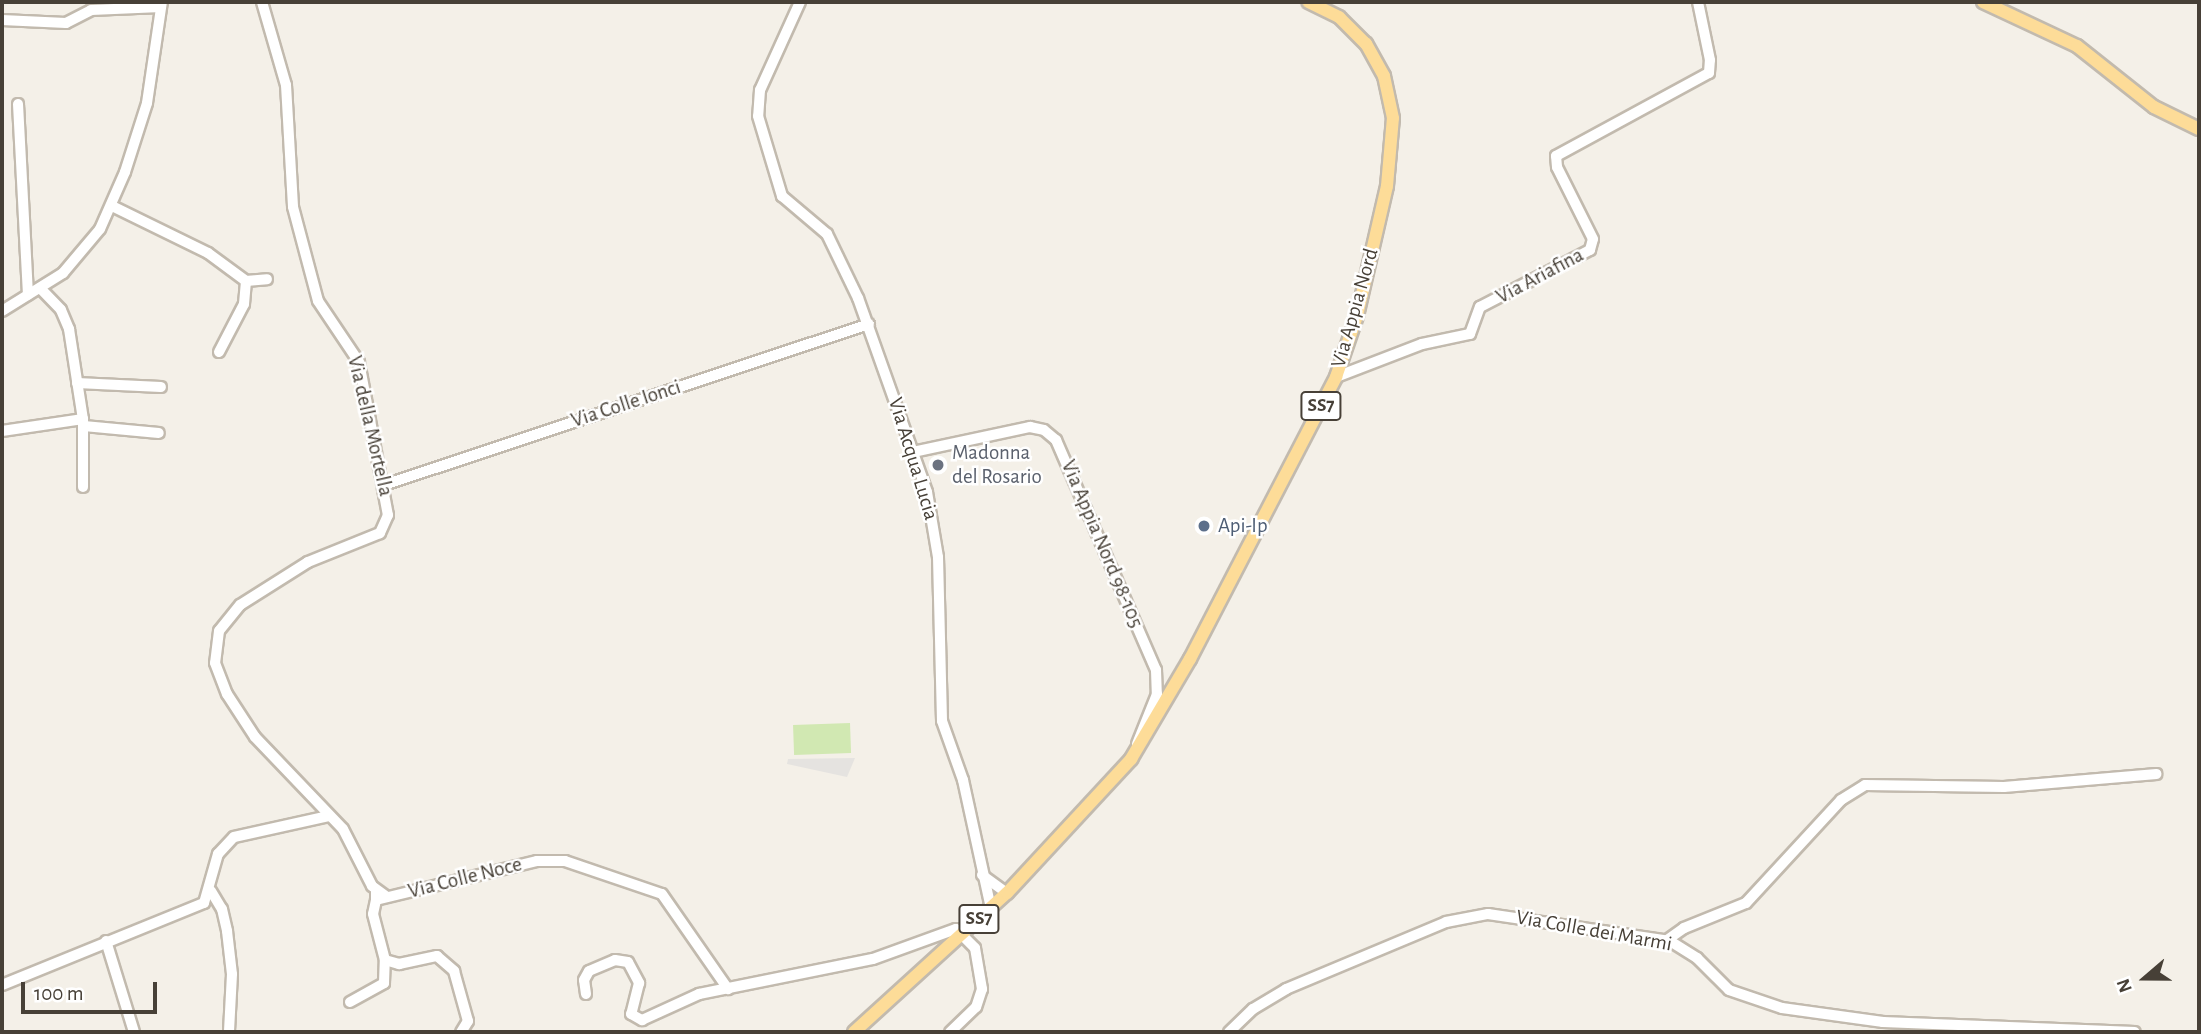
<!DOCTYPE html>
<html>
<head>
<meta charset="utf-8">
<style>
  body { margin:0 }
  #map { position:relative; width:2201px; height:1034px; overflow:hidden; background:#f4f0e8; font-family:"Alegreya Sans",sans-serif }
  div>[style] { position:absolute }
  .green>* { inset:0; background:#d1e8b2; transform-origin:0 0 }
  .parking>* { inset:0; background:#e5e3e0 }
  .roads { filter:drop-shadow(2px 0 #c2baae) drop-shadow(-2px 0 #c2baae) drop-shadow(0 2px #c2baae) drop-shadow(0 -2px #c2baae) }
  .minor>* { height:10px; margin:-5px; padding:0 5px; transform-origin:5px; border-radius:5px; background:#fff }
  .major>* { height:12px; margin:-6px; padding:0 6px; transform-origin:6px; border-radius:6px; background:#fddc98 }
  .dots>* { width:19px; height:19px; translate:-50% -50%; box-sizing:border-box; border:4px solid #fff; border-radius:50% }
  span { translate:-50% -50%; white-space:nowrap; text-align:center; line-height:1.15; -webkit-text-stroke:5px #fff; paint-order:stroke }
  .shield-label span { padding:2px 5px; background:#fff; border:2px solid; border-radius:5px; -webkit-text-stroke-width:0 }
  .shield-label { font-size:19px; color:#474037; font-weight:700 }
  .street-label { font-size:21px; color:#474037 }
  .worship-label { font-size:21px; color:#5b616d }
  .left { translate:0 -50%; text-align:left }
  .service-label { font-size:21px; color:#4e5e75 }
  .frame { position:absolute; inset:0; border:4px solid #474037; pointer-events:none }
  .north { position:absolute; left:2110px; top:943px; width:70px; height:70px; -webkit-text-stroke:5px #fff; paint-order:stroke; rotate:250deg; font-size:19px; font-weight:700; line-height:28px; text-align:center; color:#474037 }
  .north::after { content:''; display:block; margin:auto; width:24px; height:32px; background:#474037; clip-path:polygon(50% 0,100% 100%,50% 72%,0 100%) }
  .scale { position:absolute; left:21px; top:982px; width:136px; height:32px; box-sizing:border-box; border:4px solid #474037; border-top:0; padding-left:9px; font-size:21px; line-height:24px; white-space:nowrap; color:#474037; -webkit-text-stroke:5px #fff; paint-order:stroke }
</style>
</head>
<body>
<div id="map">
  <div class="green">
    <i style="left:850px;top:723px;width:30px;height:57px;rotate:88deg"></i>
  </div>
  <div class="parking">
    <i style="clip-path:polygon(855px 758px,847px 777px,787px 764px,788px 759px)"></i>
  </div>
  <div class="roads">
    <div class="minor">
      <i style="left:262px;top:2px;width:86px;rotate:73.9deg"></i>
      <i style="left:286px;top:85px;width:122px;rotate:86.7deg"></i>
      <i style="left:293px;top:207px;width:97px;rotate:75.1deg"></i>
      <i style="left:318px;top:301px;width:73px;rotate:56.1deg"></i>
      <i style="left:359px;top:362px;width:156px;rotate:79.3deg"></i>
      <i style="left:388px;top:515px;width:20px;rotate:114deg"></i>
      <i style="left:380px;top:533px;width:78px;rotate:158.1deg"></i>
      <i style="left:308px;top:562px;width:80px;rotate:147.7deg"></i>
      <i style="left:240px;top:605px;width:33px;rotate:129deg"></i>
      <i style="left:219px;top:631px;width:32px;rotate:97deg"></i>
      <i style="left:215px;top:663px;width:33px;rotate:69deg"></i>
      <i style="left:227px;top:694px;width:51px;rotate:56.9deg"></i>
      <i style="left:255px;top:737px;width:127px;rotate:46.3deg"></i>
      <i style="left:343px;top:829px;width:64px;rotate:63deg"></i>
      <i style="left:372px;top:886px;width:17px;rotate:36deg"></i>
      <i style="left:800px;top:2px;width:97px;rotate:114.4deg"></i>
      <i style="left:760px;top:90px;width:26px;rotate:94deg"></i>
      <i style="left:758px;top:116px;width:84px;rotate:73.3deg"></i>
      <i style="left:782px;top:196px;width:59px;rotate:40.2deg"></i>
      <i style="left:827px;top:234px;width:71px;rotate:64.2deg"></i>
      <i style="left:858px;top:298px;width:206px;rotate:70.4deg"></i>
      <i style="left:927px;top:492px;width:66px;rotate:80.4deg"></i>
      <i style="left:938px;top:557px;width:164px;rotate:88.6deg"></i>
      <i style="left:942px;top:721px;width:63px;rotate:70.4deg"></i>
      <i style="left:963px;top:780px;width:131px;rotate:77.7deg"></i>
      <i style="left:2px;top:20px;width:64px;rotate:2.7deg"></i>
      <i style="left:66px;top:23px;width:28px;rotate:-27deg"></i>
      <i style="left:91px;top:10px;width:70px;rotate:-2.5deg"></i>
      <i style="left:18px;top:104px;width:191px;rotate:87deg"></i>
      <i style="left:112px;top:206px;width:107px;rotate:26.1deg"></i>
      <i style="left:208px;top:253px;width:47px;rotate:36.4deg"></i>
      <i style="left:246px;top:281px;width:21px;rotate:-5deg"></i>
      <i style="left:40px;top:288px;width:30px;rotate:46deg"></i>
      <i style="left:61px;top:310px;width:21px;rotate:67deg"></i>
      <i style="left:69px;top:329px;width:91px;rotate:81.2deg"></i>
      <i style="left:83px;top:419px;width:68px;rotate:90deg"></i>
      <i style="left:2px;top:311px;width:72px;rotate:-31.9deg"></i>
      <i style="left:63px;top:273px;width:57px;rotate:-49.9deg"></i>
      <i style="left:100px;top:229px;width:62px;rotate:-66.3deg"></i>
      <i style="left:125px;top:172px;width:72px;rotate:-72.3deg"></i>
      <i style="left:147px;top:103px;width:102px;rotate:-81.6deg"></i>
      <i style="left:219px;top:352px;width:54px;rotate:-62.5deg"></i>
      <i style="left:244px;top:304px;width:23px;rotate:-85deg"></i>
      <i style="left:1336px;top:377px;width:92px;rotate:-21deg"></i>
      <i style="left:1422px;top:344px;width:49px;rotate:-11.8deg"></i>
      <i style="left:1470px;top:334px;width:29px;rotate:-70deg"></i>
      <i style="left:1480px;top:307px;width:124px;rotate:-27.4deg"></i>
      <i style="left:1590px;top:250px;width:11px;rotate:-75deg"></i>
      <i style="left:1593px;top:239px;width:80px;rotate:-116.6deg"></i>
      <i style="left:1557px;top:167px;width:11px;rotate:-95deg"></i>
      <i style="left:1556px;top:156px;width:174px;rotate:-28.5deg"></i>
      <i style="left:1709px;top:73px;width:13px;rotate:-86deg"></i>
      <i style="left:1710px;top:60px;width:59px;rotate:-101.7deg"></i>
      <i style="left:77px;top:383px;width:84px;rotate:2.7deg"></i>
      <i style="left:84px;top:426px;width:75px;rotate:5.3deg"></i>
      <i style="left:2px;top:431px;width:82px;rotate:-8.4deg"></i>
      <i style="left:913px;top:452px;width:120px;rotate:-12.1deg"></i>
      <i style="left:1030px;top:427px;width:14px;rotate:12deg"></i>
      <i style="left:1044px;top:430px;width:16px;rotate:40deg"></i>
      <i style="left:1056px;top:440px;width:251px;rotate:66.5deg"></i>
      <i style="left:1156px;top:670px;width:24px;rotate:88deg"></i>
      <i style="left:1157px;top:694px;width:54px;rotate:111.8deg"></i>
      <i style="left:384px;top:485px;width:511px;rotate:-18.36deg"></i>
      <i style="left:982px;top:875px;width:31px;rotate:36deg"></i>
      <i style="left:376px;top:890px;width:10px;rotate:90deg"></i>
      <i style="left:376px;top:900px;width:166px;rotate:-13.6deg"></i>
      <i style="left:537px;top:861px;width:28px"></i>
      <i style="left:565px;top:861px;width:102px;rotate:18.8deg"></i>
      <i style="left:662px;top:894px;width:116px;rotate:55.2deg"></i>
      <i style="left:211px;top:891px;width:21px;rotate:59deg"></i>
      <i style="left:222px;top:909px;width:23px;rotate:77deg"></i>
      <i style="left:227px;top:931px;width:43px;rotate:83.4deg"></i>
      <i style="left:232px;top:974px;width:58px;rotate:93deg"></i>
      <i style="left:376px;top:900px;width:14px;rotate:102deg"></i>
      <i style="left:373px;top:914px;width:48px;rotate:75.4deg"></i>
      <i style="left:385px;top:960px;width:15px;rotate:16deg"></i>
      <i style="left:399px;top:964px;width:39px;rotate:-12deg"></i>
      <i style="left:437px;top:956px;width:23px;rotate:41deg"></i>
      <i style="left:454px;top:971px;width:52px;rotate:74.4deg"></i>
      <i style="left:468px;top:1021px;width:13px;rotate:122deg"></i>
      <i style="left:1667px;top:940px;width:21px;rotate:-35deg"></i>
      <i style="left:1684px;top:928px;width:67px;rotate:-22deg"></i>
      <i style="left:1746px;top:903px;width:140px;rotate:-47.3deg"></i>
      <i style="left:1841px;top:800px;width:28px;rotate:-32deg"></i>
      <i style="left:1865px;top:785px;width:139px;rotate:0.8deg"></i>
      <i style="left:2004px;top:787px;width:153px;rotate:-4.9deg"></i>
      <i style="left:106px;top:941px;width:95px;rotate:72.9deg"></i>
      <i style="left:2px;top:985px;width:218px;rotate:-22.1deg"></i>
      <i style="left:204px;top:903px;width:51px;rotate:-74.1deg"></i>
      <i style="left:218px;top:854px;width:23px;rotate:-47deg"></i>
      <i style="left:234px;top:837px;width:97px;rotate:-12.5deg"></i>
      <i style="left:586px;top:994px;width:14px;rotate:-98deg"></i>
      <i style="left:584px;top:980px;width:10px;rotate:-61deg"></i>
      <i style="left:589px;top:971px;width:28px;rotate:-23deg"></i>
      <i style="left:615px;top:960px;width:13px;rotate:9deg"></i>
      <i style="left:628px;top:962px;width:24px;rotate:62deg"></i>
      <i style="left:639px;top:983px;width:32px;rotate:104deg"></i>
      <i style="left:631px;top:1014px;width:13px;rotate:29deg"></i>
      <i style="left:642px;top:1020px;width:63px;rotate:-24.5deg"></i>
      <i style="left:699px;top:994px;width:177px;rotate:-11.4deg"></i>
      <i style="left:873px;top:959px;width:88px;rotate:-19.9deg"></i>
      <i style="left:956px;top:929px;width:27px;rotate:45deg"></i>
      <i style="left:975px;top:948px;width:42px;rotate:80.3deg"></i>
      <i style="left:982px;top:989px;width:19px;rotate:108deg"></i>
      <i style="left:976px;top:1007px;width:36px;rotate:136deg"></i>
      <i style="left:350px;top:1002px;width:39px;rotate:-29deg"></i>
      <i style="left:384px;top:983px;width:23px;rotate:-88deg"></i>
      <i style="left:1229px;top:1032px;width:33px;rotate:-44deg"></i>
      <i style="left:1253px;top:1009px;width:39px;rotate:-31deg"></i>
      <i style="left:1286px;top:989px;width:173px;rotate:-22.7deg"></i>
      <i style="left:1446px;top:922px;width:43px;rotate:-10.8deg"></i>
      <i style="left:1488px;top:914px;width:184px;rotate:8.4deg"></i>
      <i style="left:1670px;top:941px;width:32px;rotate:32deg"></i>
      <i style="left:1697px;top:958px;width:45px;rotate:45deg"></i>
      <i style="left:1729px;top:990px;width:56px;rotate:18.8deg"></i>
      <i style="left:1782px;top:1008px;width:102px;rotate:7.9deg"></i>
      <i style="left:1883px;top:1022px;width:252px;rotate:2.3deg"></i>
    </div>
    <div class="major">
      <i style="left:1983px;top:2px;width:104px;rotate:25.1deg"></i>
      <i style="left:2077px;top:46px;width:98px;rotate:38.4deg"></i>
      <i style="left:2154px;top:107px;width:50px;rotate:26.1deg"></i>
      <i style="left:854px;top:1032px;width:207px;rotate:-42.3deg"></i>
      <i style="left:1007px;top:893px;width:183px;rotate:-47.2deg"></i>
      <i style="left:1131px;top:759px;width:116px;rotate:-59.5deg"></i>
      <i style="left:1190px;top:659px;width:318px;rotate:-62.6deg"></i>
      <i style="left:1336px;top:377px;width:65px;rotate:-71deg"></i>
      <i style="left:1357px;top:316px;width:133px;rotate:-77deg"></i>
      <i style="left:1387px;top:186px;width:68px;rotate:-85deg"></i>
      <i style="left:1393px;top:118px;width:43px;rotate:-102.1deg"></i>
      <i style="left:1384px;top:76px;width:37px;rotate:-119deg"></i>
      <i style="left:1366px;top:44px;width:38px;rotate:-135deg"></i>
      <i style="left:1339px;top:17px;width:34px;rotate:-154deg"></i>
    </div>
  </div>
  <div class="dots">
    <i style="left:938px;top:465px;background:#6b7280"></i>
    <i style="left:1204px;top:526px;background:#5c6f8a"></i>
  </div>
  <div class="shield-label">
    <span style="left:1321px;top:406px">SS7</span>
    <span style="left:979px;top:919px">SS7</span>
  </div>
  <div class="street-label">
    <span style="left:1540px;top:276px;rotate:-28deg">Via Ariafina</span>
    <span style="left:1355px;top:308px;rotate:-74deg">Via Appia Nord</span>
    <span style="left:626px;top:404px;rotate:-18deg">Via Colle Ionci</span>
    <span style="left:370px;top:426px;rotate:77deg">Via della Mortella</span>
    <span style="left:913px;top:459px;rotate:73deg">Via Acqua Lucia</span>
    <span style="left:1102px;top:544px;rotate:67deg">Via Appia Nord 98-105</span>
    <span style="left:465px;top:878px;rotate:-14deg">Via Colle Noce</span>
    <span style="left:1594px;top:931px;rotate:10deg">Via Colle dei Marmi</span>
  </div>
  <div class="worship-label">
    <span class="left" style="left:952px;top:465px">Madonna<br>del Rosario</span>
  </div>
  <div class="service-label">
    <span class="left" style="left:1218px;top:526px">Api-Ip</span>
  </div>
  <div class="frame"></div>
  <div class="north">N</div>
  <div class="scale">100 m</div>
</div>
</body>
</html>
